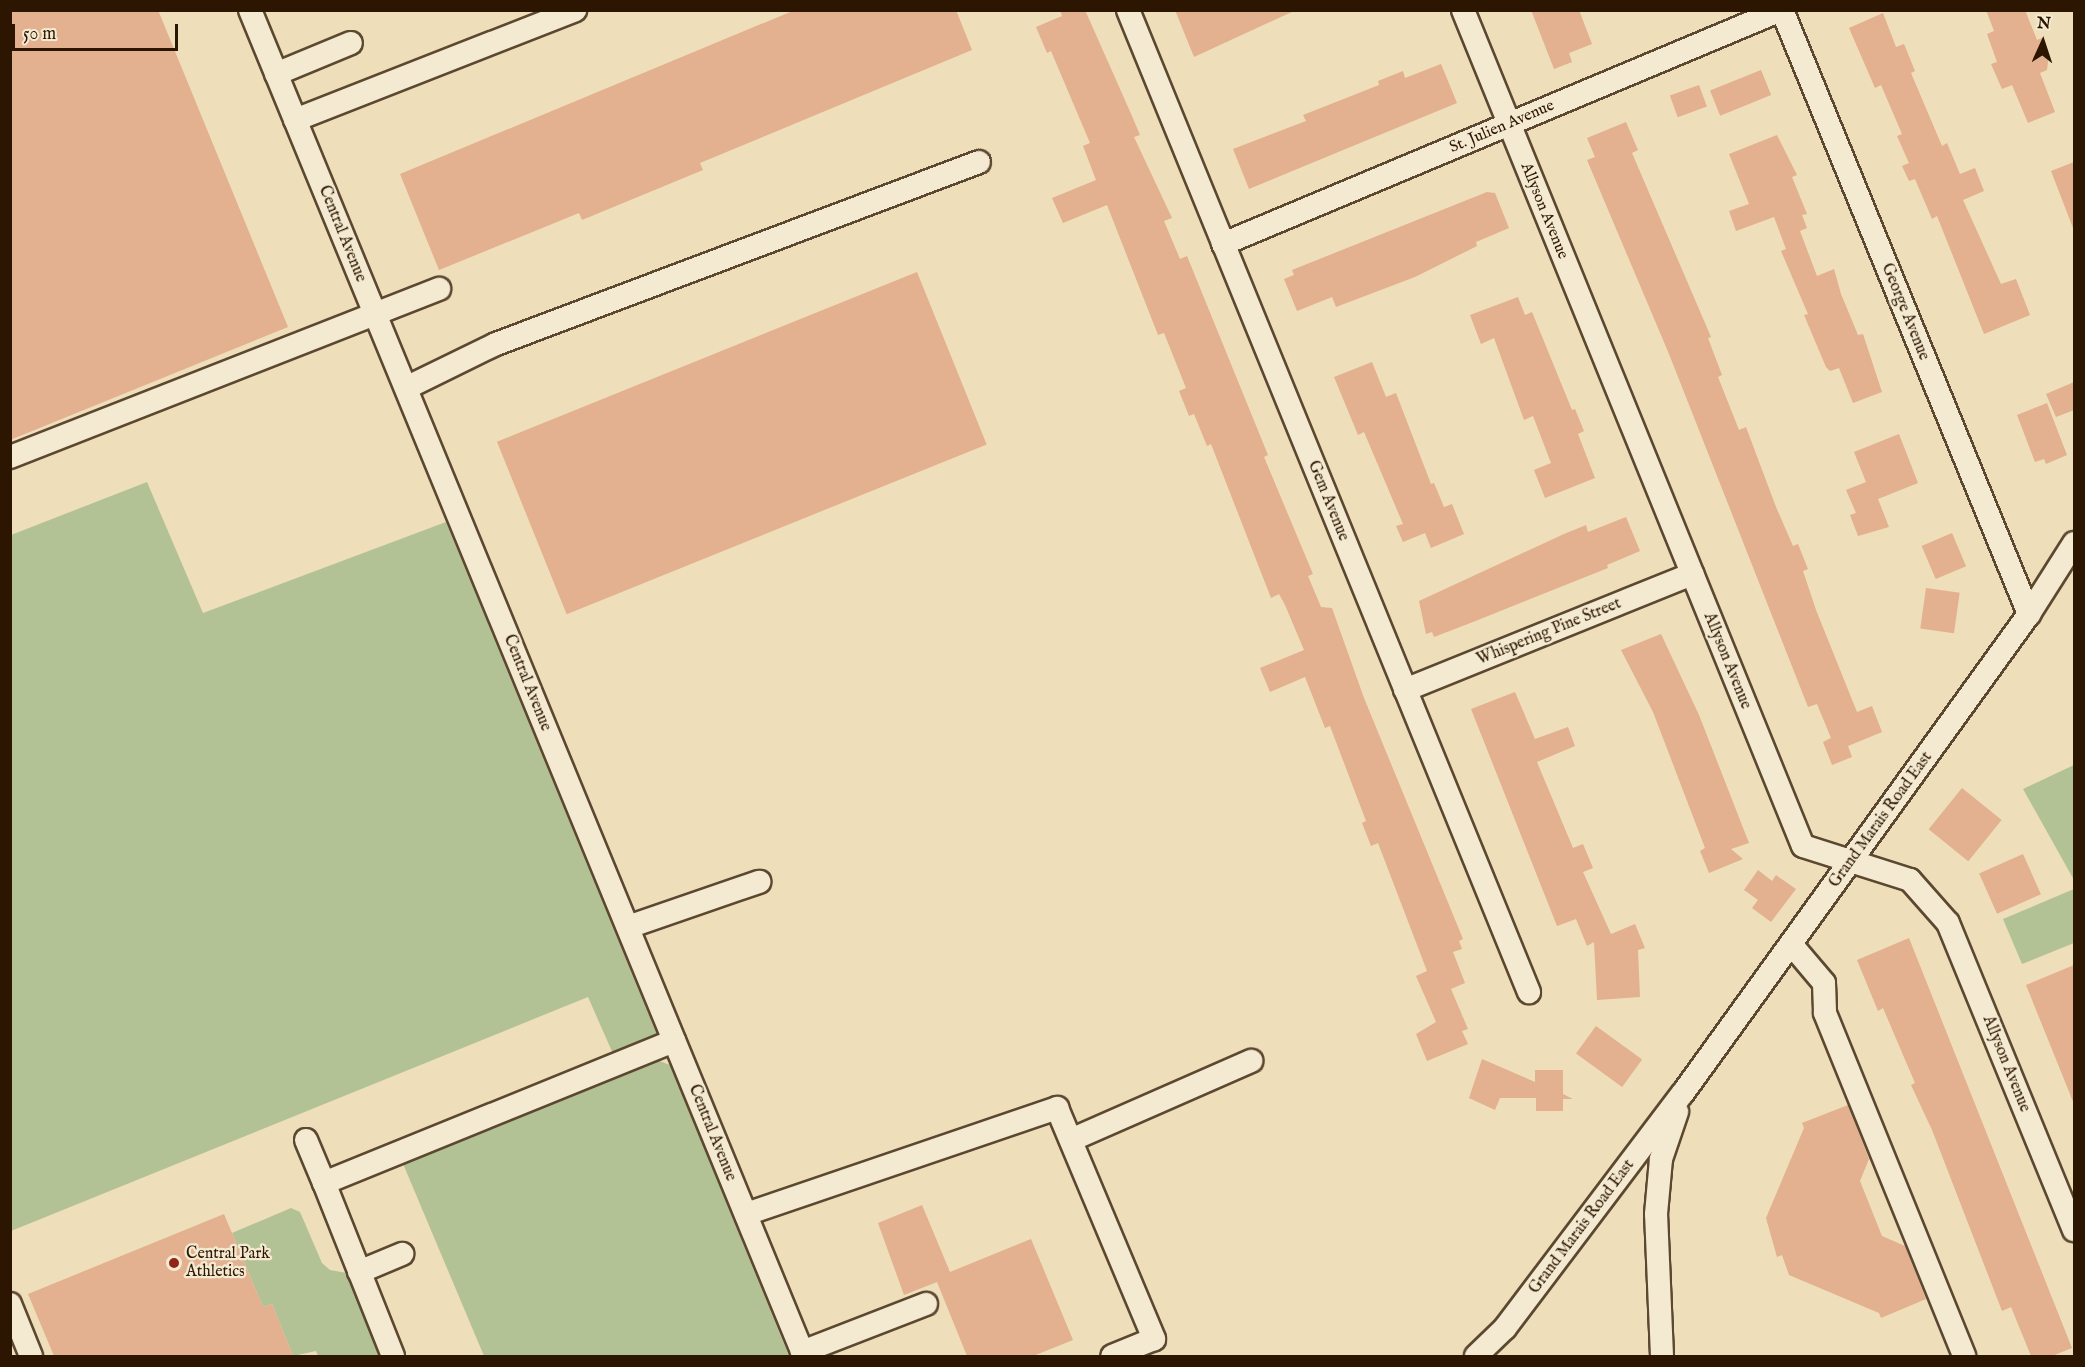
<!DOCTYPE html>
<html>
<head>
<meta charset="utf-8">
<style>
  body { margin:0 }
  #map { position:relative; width:2085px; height:1367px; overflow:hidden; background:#eedeb9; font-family:"IM FELL English",serif }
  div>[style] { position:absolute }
  .green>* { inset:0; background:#b3c294 }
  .building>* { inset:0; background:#e3b090; transform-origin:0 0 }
  .roads { filter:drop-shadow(2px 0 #5c4830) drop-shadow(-2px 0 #5c4830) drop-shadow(0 2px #5c4830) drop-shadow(0 -2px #5c4830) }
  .minor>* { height:22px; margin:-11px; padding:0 11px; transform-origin:11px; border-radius:11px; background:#f4ead2 }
  .dots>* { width:16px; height:16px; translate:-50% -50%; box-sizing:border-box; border:3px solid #f4ead2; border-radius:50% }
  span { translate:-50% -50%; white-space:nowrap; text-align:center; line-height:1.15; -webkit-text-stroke:4.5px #f4ead2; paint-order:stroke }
  .street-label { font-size:16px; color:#2c1602 }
  .poi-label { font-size:16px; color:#2c1602 }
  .left { translate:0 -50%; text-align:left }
  .frame { position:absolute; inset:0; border:12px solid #2c1602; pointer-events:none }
  .north { position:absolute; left:2013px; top:12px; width:60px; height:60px; -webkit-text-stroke:4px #f4ead2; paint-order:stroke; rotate:3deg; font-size:16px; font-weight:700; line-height:24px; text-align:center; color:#2c1602 }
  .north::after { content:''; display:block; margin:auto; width:21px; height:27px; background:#2c1602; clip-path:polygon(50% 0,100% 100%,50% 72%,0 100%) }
  .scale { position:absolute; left:12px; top:24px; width:166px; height:27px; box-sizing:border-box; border:3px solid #2c1602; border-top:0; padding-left:8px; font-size:18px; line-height:21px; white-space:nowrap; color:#2c1602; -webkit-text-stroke:4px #f4ead2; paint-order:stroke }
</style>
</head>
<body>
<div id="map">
  <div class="green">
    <i style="clip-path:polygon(147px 482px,203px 613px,446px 522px,658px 1037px,614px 1056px,588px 997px,11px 1231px,11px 535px)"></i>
    <i style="clip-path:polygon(2074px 765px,2074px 880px,2023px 789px)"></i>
    <i style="clip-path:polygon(2074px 889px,2074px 943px,2022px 964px,2003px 919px)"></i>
    <i style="clip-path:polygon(649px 1057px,670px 1065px,789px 1356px,484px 1356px,401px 1159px)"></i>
    <i style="clip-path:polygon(291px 1208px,300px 1212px,322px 1263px,330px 1270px,347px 1273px,381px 1356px,318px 1356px,316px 1351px,293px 1356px,272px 1304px,263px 1307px,232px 1233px)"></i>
  </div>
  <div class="building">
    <i style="clip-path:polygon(10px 10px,158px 10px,288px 327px,10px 440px)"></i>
    <i style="clip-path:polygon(795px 10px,956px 10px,972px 50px,700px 163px,703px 170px,582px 220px,579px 213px,439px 270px,400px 174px)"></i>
    <i style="clip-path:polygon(1060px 10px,1085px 10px,1132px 116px,1140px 135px,1134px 137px,1172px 218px,1164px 221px,1180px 259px,1187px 256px,1268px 455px,1264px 457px,1313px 574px,1308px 576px,1321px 607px,1332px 608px,1364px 698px,1463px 939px,1459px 941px,1462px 949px,1453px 952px,1465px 983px,1451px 989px,1468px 1029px,1462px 1031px,1468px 1044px,1427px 1061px,1416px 1034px,1436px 1022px,1416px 976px,1427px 971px,1378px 843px,1371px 846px,1362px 823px,1366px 821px,1330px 726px,1325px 728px,1305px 677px,1270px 692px,1260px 668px,1304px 650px,1285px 605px,1279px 594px,1271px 598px,1211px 444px,1207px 446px,1194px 414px,1189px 416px,1179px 391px,1186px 388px,1164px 333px,1158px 335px,1107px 205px,1063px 223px,1052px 198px,1096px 180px,1083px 146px,1090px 143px,1051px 51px,1047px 53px,1036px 27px,1062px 16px)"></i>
    <i style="clip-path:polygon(1175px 10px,1294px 10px,1294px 11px,1194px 57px)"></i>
    <i style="clip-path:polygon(1531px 10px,1579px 10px,1592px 44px,1569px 53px,1572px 62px,1554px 69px)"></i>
    <i style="clip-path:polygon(1986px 10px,2025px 10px,2037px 40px,2042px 38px,2049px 54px,2047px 70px,2040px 73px,2055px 112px,2028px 123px,2012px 85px,2002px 89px,1991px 64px,1997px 62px,1987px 34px,1994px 31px)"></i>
    <i style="clip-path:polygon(1883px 13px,1896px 47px,1904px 44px,1915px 71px,1911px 73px,1942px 146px,1947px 143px,1960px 174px,1975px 168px,1984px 191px,1963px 200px,2001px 284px,2016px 279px,2030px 315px,1984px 334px,1937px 216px,1932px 219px,1915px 179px,1909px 181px,1902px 166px,1909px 163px,1897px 136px,1902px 134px,1881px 85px,1875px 88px,1849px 28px)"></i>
    <i style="clip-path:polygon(1441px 64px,1457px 103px,1249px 189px,1233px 149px,1306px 121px,1303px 115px,1379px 85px,1378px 81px,1403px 71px,1405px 78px)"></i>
    <i style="left:1761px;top:70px;width:27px;height:55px;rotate:68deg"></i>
    <i style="left:1699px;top:85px;width:23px;height:31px;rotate:70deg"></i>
    <i style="clip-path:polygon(1626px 122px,1638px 150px,1632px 153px,1711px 337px,1708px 338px,1722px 375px,1718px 377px,1739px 430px,1746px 427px,1776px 507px,1793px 546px,1798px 544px,1808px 569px,1803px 571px,1816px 610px,1857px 712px,1872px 706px,1882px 732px,1848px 746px,1852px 757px,1832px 765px,1823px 742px,1831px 738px,1817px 704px,1808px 707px,1669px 354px,1587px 160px,1595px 157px,1587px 138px)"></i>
    <i style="clip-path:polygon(1777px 135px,1797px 175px,1792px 177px,1807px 214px,1802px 215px,1807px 228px,1800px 231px,1817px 276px,1834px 269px,1841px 294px,1858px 335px,1863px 334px,1882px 392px,1853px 403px,1839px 368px,1830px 371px,1826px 367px,1804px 315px,1808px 314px,1781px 251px,1786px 249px,1774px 217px,1736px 231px,1729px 211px,1749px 204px,1729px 154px)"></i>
    <i style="clip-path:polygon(2074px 162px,2074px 228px,2073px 228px,2051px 171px)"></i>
    <i style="clip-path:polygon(1487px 192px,1495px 193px,1509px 228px,1476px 242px,1477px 246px,1415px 277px,1336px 307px,1332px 297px,1297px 311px,1284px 279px,1294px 275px,1292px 270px)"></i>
    <i style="left:917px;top:272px;width:186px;height:453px;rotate:68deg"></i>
    <i style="clip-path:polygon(1518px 297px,1525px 315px,1532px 312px,1572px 410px,1575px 409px,1584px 431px,1578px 434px,1595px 478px,1545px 498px,1534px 470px,1551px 463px,1533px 416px,1524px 420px,1494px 338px,1481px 344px,1470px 315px)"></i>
    <i style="clip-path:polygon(1372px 362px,1386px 397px,1396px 393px,1431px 484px,1434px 483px,1444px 507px,1452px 504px,1464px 534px,1431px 548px,1425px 533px,1403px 542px,1396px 526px,1403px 524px,1364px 432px,1358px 435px,1334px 377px)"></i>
    <i style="clip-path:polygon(2074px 382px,2074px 410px,2056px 417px,2046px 394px)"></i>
    <i style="clip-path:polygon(2047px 403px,2067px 455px,2046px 464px,2044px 459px,2035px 462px,2017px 415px)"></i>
    <i style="clip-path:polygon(1899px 434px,1918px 483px,1878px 499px,1889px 527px,1858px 536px,1850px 515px,1856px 513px,1846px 490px,1866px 482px,1854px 452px)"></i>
    <i style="clip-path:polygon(1626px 517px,1640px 551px,1607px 565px,1608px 568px,1473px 622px,1434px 637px,1432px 632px,1426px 634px,1419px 601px,1564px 534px,1586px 525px,1588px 532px)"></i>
    <i style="left:1952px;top:533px;width:36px;height:33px;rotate:67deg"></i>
    <i style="left:1926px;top:588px;width:34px;height:41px;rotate:8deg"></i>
    <i style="clip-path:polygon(1661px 634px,1699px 715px,1749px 843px,1731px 849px,1743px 859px,1709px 873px,1700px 851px,1705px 848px,1653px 712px,1621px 650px)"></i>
    <i style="clip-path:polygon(1515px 692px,1535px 739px,1568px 727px,1575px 746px,1537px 762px,1573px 848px,1583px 844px,1593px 868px,1583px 872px,1611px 934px,1635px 924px,1645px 948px,1638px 950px,1640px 997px,1597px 1000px,1594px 942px,1587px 946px,1576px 919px,1557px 926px,1471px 709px)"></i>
    <i style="left:1962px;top:788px;width:51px;height:53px;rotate:39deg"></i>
    <i style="left:2023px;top:854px;width:44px;height:48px;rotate:66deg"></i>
    <i style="clip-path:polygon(1758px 870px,1772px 881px,1776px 875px,1796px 889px,1771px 922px,1752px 908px,1758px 900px,1744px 890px)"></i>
    <i style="clip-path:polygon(1909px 938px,2072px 1348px,2052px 1356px,2031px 1356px,2011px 1307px,2002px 1311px,1932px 1130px,1911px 1085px,1915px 1083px,1883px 1008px,1878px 1011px,1857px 960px)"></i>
    <i style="clip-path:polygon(2074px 965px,2074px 1104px,2026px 985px)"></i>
    <i style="left:1596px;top:1026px;width:57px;height:34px;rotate:36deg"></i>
    <i style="clip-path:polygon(1482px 1059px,1535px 1082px,1535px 1070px,1563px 1070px,1563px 1094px,1573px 1099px,1563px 1099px,1563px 1111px,1536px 1111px,1536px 1098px,1500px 1098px,1495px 1110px,1469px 1098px)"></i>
    <i style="clip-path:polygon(1848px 1105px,1869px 1159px,1860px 1181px,1882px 1236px,1905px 1246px,1926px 1299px,1881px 1318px,1879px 1313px,1789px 1275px,1782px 1255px,1777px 1257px,1766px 1218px,1804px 1128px,1802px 1123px)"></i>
    <i style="clip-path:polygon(922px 1205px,950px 1272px,1031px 1239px,1073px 1340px,1033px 1356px,967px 1356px,937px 1282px,904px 1295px,878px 1223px)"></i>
    <i style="clip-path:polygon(224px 1214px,263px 1307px,272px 1304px,293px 1356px,54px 1356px,28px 1294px)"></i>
  </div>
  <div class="roads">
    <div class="minor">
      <i style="left:250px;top:10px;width:1456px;rotate:67.63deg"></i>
      <i style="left:1128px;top:10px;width:1061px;rotate:67.79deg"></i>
      <i style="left:1463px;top:10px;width:902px;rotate:67.87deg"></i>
      <i style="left:1803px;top:846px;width:112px;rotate:17.6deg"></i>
      <i style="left:1910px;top:880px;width:57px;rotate:48.5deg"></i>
      <i style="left:1948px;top:923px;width:332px;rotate:67.7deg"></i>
      <i style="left:1782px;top:10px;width:653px;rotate:67.76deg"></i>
      <i style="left:276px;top:74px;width:81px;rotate:-22.5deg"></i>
      <i style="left:295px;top:120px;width:301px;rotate:-21.4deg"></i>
      <i style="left:1223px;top:244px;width:605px;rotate:-22.75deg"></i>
      <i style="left:406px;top:388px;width:100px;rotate:-26.1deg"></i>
      <i style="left:496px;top:344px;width:516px;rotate:-20.65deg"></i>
      <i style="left:10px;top:457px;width:461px;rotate:-21.4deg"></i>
      <i style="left:1405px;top:690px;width:310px;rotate:-22deg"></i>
      <i style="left:628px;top:927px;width:139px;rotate:-19deg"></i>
      <i style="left:1791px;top:944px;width:51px;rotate:49.8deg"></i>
      <i style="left:1824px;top:983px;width:30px;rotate:88deg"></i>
      <i style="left:1825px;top:1013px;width:370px;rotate:67.9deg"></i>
      <i style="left:306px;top:1140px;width:47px;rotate:67.3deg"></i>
      <i style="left:1071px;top:1140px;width:197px;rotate:-23.7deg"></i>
      <i style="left:746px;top:1214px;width:329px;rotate:-18.8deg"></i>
      <i style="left:1057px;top:1108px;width:251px;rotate:67.2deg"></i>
      <i style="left:1154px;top:1339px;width:45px;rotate:158deg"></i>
      <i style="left:359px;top:1272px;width:47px;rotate:-22.7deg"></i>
      <i style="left:10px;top:1304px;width:56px;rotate:68deg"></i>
      <i style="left:802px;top:1352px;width:133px;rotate:-21.2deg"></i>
      <i style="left:393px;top:1356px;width:186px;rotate:-111.7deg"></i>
      <i style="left:324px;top:1183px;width:378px;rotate:-22.1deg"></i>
      <i style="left:1476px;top:1356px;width:40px;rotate:-44deg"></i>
      <i style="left:1505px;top:1328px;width:295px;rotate:-52.9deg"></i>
      <i style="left:1683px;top:1093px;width:591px;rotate:-54.16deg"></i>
      <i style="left:2029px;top:614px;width:84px;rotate:-57.6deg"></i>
      <i style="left:1662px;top:1356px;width:142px;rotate:-92.4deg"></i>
      <i style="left:1656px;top:1214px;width:55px;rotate:-84.8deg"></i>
      <i style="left:1661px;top:1159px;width:50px;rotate:-71.2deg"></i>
    </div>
  </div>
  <div class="dots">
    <i style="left:174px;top:1263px;background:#8f2418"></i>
  </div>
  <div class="street-label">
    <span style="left:1502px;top:127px;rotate:-23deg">St. Julien Avenue</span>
    <span style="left:1544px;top:211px;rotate:68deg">Allyson Avenue</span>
    <span style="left:342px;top:234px;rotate:68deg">Central Avenue</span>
    <span style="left:1905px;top:312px;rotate:68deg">George Avenue</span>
    <span style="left:1328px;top:501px;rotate:68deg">Gem Avenue</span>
    <span style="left:1549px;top:632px;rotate:-22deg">Whispering Pine Street</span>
    <span style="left:1727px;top:661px;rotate:68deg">Allyson Avenue</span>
    <span style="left:527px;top:683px;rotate:68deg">Central Avenue</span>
    <span style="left:1881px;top:820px;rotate:-54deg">Grand Marais Road East</span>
    <span style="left:2006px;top:1064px;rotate:68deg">Allyson Avenue</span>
    <span style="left:712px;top:1133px;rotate:68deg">Central Avenue</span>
    <span style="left:1582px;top:1227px;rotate:-53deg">Grand Marais Road East</span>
  </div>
  <div class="poi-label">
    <span class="left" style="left:186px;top:1263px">Central Park<br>Athletics</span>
  </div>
  <div class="frame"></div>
  <div class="north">N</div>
  <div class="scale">50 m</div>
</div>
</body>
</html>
